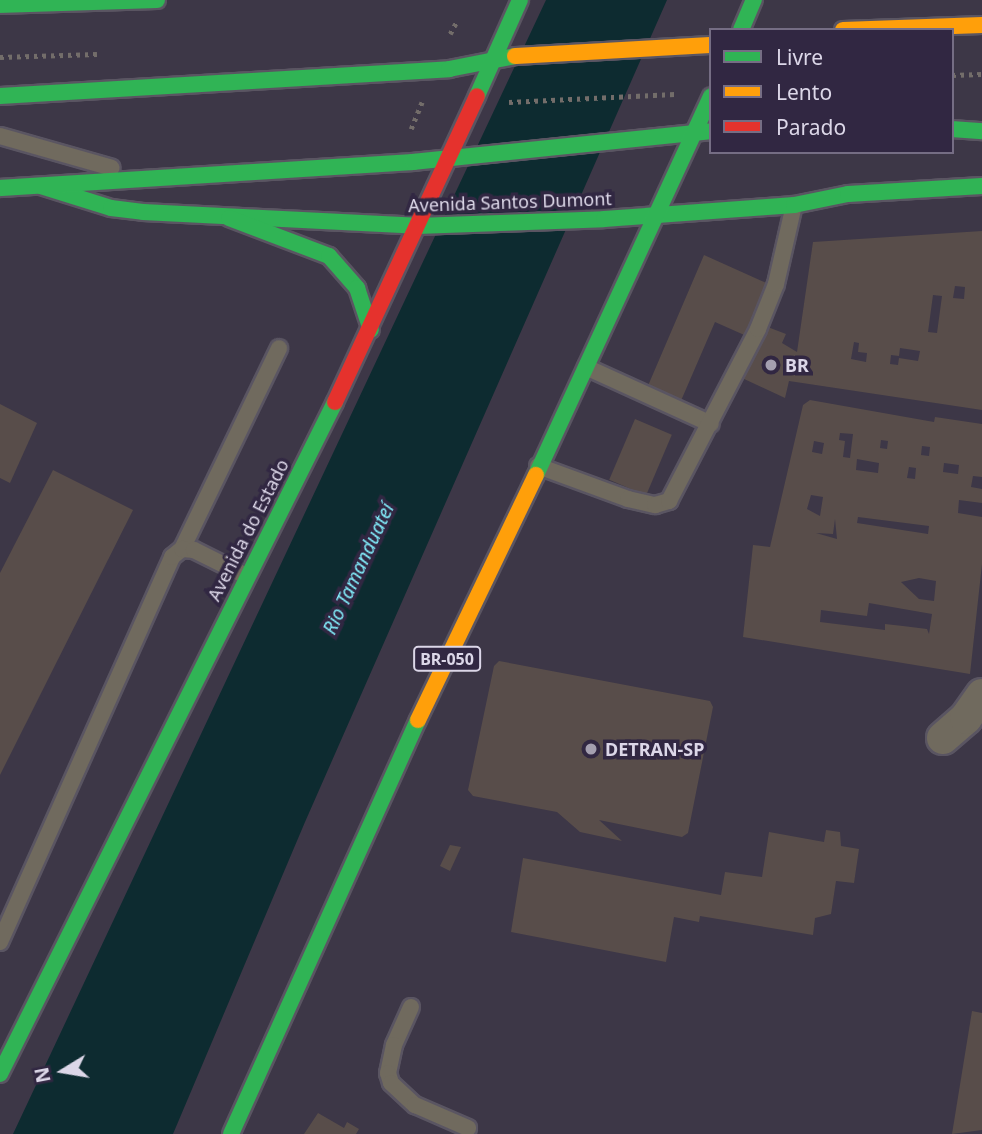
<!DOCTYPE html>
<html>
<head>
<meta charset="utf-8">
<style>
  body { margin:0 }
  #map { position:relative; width:982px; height:1134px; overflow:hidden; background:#3d3747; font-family:"Noto Sans",sans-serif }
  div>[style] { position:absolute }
  .water>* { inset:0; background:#0d2b30 }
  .building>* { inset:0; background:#584d4a; transform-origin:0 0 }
  .path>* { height:4.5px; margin-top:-2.25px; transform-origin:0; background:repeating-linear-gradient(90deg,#736d6a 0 3.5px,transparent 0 8.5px) }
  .roads { filter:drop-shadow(2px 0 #5a5562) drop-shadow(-2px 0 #5a5562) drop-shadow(0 2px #5a5562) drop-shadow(0 -2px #5a5562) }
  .lane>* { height:16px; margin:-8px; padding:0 8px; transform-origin:8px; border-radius:8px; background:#706a5e }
  .street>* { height:32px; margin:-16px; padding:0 16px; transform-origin:16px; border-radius:16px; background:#706a5e }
  .fast>* { height:16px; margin:-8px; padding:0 8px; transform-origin:8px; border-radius:8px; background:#30b455 }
  .slow>* { height:16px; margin:-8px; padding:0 8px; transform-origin:8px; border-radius:8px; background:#ff9f0a }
  .jam>* { height:16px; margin:-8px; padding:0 8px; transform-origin:8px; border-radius:8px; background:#e5322d }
  .dots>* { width:19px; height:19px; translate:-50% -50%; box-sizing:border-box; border:4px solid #312742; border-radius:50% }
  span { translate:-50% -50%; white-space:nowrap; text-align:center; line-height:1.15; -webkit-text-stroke:7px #312742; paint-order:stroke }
  .shield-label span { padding:2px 5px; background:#312742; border:2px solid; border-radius:5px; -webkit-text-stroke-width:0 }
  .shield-label { font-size:16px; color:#dcd7e8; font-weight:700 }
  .street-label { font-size:18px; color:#dcd7e8 }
  .poi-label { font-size:18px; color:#dcd7e8; font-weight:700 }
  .left { translate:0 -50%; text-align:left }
  .water-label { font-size:19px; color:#81ebf9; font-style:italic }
  .legend { position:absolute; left:709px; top:28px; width:245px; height:126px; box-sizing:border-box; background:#312742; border:2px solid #756d84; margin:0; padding:9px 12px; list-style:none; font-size:21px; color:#dcd7e8 }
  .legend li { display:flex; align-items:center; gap:14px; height:35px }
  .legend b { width:35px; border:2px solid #756d84 }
  .north { position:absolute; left:28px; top:1036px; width:70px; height:70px; -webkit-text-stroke:5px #312742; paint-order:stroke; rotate:259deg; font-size:19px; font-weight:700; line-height:28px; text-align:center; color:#dcd7e8 }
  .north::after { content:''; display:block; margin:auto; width:24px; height:32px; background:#dcd7e8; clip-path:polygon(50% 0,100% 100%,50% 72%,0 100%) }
</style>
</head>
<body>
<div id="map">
  <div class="water">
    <i style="clip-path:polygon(546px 0,667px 0,305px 822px,173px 1134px,13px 1134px)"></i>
  </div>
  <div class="building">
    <i style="clip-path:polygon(evenodd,982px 231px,982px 410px,789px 381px,785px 398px,742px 378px,765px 326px,786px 334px,782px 343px,797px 352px,813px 242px,982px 231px,955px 286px,965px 287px,964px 299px,953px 298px,955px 286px,982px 231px,933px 295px,942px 296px,937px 333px,928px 332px,933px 295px,982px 231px,854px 342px,859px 343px,858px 352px,867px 353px,866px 362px,851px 359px,854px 342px,982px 231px,900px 348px,920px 351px,918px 361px,899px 358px,898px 365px,890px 364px,891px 355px,899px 356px,900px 348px)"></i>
    <i style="clip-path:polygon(704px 255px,773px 286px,751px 338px,715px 322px,680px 403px,647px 388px)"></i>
    <i style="clip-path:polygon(evenodd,810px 400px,934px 422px,935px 417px,982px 424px,982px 477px,973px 476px,971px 487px,982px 489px,982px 503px,959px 500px,958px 513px,982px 517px,982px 564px,970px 674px,743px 637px,753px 545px,770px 547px,803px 405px,810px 400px,840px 433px,853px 434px,850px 458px,843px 457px,845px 441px,839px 440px,840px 433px,810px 400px,881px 440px,888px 441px,887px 449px,880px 448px,881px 440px,810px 400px,814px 441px,824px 443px,822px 454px,812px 452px,814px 441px,810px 400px,922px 446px,930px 447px,929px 456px,921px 455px,922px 446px,810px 400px,857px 459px,879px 463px,878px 473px,856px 470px,857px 459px,810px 400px,944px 463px,959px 465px,958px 474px,943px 472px,944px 463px,810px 400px,909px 467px,916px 468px,915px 479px,907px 478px,909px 467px,810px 400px,811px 495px,823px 497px,820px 516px,807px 509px,811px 495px,810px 400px,858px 517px,929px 526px,928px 534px,857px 523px,858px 517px,810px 400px,835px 519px,837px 539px,816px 533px,833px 534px,835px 519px,810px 400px,919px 578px,936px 581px,934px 601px,919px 599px,901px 582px,919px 578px,810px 400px,869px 603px,932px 614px,929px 634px,927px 629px,903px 626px,885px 624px,885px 630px,820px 622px,821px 610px,867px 616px,869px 603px)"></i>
    <i style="clip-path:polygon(0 404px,37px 423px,10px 483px,0 478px)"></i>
    <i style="left:635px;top:419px;width:40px;height:66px;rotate:23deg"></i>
    <i style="clip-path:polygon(53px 470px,133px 510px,0 775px,0 573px)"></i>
    <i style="clip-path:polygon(499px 661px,710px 701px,713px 707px,688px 833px,682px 837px,599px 820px,622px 841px,580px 832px,557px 812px,473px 796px,468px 790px,494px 666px)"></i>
    <i style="clip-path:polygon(826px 830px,840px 832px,841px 846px,859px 849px,854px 883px,836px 881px,831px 914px,815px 918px,813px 935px,700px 916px,699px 922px,674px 917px,666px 962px,511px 932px,523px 858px,721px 895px,725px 872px,762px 877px,769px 832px,824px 842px)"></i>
    <i style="clip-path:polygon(450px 845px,461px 847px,450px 871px,440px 866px)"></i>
    <i style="clip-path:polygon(972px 1011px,982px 1013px,982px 1130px,952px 1134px)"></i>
    <i style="clip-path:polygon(318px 1113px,344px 1128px,347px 1122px,359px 1129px,356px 1134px,304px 1134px)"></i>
  </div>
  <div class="path">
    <i style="left:450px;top:34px;width:15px;rotate:-62deg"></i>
    <i style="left:0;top:57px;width:97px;rotate:-1.8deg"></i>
    <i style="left:952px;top:75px;width:30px;rotate:-2deg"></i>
    <i style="left:509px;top:102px;width:166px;rotate:-2.8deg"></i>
    <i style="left:411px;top:129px;width:29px;rotate:-68deg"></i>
  </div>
  <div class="roads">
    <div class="lane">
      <i style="left:0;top:136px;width:116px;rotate:15.9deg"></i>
      <i style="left:586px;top:367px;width:137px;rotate:24.5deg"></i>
      <i style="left:538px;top:466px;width:96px;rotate:20.1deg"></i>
      <i style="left:628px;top:499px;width:28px;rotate:13deg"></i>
      <i style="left:655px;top:505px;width:15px;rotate:-16deg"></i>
      <i style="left:669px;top:501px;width:194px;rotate:-62.6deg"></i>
      <i style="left:758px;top:329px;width:48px;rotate:-68.2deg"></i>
      <i style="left:776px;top:284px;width:81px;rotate:-77.2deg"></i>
      <i style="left:182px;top:549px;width:223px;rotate:-64.2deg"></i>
      <i style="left:0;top:942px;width:422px;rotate:-65.9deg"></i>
      <i style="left:172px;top:557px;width:13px;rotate:-39deg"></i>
      <i style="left:182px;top:549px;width:12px;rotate:5deg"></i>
      <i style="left:194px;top:550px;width:58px;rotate:26.6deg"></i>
      <i style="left:411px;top:1007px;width:42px;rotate:114.1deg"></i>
      <i style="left:394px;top:1045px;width:29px;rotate:102deg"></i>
      <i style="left:388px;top:1073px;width:10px;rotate:73deg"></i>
      <i style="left:391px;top:1083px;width:33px;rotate:43deg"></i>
      <i style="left:415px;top:1105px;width:58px;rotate:23.5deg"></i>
    </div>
    <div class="street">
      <i style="left:943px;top:738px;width:30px;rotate:-41deg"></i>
      <i style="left:966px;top:718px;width:28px;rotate:-55deg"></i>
    </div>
    <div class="fast">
      <i style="left:0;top:5px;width:157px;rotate:-1.8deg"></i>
      <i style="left:741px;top:30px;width:33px;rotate:-67deg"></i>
      <i style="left:0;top:96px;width:450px;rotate:-3.4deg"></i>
      <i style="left:449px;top:69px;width:67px;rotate:-11.1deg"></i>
      <i style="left:477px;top:96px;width:105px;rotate:-65.9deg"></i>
      <i style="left:952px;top:129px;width:30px;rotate:4deg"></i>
      <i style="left:41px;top:186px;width:73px;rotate:17.4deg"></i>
      <i style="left:111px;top:208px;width:32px;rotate:7deg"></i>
      <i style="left:143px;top:212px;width:274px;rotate:2.9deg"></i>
      <i style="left:417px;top:226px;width:187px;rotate:-2.1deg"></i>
      <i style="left:604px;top:219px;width:191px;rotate:-4.2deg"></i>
      <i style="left:794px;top:205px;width:55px;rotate:-11.5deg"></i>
      <i style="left:848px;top:194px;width:134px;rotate:-3.4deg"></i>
      <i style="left:0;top:188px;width:414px;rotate:-3.6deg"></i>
      <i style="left:413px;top:162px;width:300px;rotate:-5.9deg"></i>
      <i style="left:229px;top:218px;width:107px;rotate:20.8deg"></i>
      <i style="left:329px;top:256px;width:43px;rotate:48.8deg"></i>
      <i style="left:357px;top:288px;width:44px;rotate:71.6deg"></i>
      <i style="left:536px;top:475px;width:417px;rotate:-65.2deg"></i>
      <i style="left:0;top:1074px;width:751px;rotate:-63.5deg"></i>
      <i style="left:231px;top:1134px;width:454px;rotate:-65.7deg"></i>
    </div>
    <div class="slow">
      <i style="left:843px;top:30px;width:139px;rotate:-2.1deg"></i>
      <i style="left:515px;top:56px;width:196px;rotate:-3.2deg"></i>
      <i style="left:418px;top:720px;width:272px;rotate:-64.3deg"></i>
    </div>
    <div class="jam">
      <i style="left:335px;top:402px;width:337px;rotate:-65.1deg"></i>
    </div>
  </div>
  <div class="dots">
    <i style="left:771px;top:365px;background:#a49fb0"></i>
    <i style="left:591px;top:749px;background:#a49fb0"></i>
  </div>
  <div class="shield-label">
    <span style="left:447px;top:659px">BR-050</span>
  </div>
  <div class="street-label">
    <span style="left:510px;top:202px;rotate:-2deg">Avenida Santos Dumont</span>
    <span style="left:248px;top:530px;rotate:-63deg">Avenida do Estado</span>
  </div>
  <div class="poi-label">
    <span class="left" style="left:785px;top:365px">BR</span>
    <span class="left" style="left:605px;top:749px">DETRAN-SP</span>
  </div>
  <div class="water-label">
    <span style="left:359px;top:569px;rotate:-65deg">Rio Tamanduateí</span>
  </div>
  <ul class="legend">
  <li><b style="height:9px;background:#30b455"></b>Livre</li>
  <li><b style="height:9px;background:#ff9f0a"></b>Lento</li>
  <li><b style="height:9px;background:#e5322d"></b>Parado</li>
  </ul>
  <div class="north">N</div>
</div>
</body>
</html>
